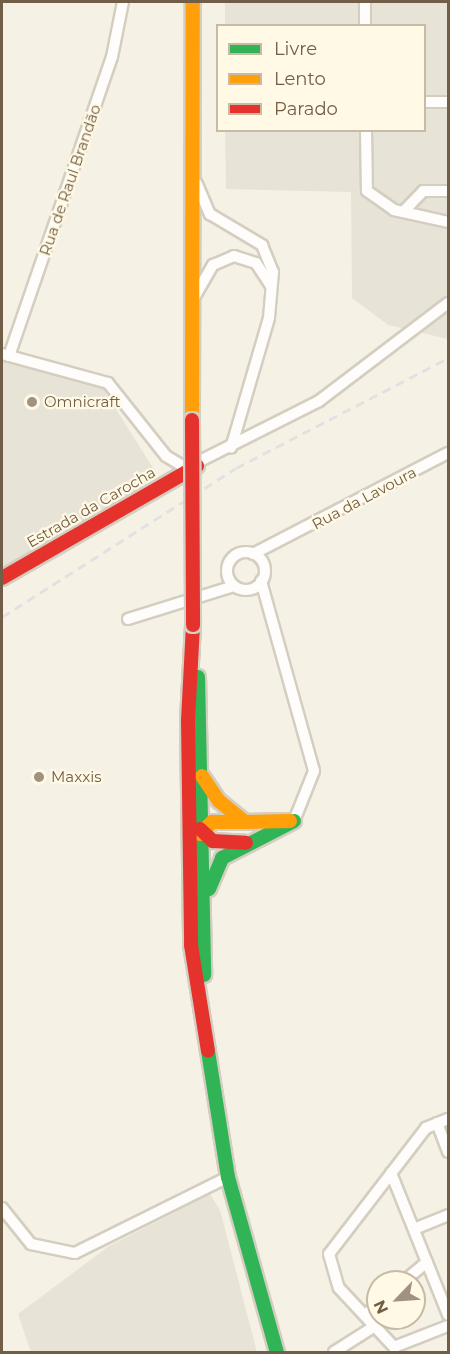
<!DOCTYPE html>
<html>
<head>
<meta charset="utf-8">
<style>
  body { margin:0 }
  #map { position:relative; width:450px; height:1354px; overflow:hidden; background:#f5f2e5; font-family:Montserrat,sans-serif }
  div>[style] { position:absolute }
  .industrial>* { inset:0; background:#e8e3d7 }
  .roads { filter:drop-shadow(2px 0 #d4cec1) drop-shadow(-2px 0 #d4cec1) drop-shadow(0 2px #d4cec1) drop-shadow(0 -2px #d4cec1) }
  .street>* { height:10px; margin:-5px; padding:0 5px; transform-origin:5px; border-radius:5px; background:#fefdfb }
  .street>.ring { margin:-5px; padding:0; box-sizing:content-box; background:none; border:10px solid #fefdfb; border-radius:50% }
  .fast>* { height:14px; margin:-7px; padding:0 7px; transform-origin:7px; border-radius:7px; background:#30b455 }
  .slow>* { height:14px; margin:-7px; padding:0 7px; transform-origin:7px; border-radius:7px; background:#ff9f0a }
  .jam>* { height:14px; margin:-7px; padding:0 7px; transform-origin:7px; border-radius:7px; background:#e5322d }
  .rail>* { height:3px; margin-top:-1.5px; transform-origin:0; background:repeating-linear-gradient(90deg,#e4e0e2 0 9px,transparent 0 15px) }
  .bridges { filter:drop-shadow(2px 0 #d4cec3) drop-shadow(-2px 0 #d4cec3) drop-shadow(0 2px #d4cec3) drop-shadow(0 -2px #d4cec3) }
  .jam-bridge>* { height:14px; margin:-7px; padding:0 7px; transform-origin:7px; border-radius:7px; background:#e5322d }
  .dots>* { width:16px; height:16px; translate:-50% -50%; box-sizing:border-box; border:3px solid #fff9e5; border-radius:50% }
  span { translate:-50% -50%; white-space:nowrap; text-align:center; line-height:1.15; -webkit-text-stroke:4.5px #fff9e5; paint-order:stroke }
  .street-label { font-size:15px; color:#725e46 }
  .poi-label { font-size:15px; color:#725e46 }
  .left { translate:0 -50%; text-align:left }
  .frame { position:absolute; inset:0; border:3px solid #725e46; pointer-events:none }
  .legend { position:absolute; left:216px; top:24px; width:210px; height:108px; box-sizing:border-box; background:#fff9e5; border:2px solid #c7bba5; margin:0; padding:8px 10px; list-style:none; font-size:18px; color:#725e46 }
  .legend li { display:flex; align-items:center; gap:12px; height:30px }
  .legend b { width:30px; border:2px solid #c7bba5 }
  .north { position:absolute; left:366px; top:1270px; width:60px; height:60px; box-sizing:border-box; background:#fff9e5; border:2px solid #c7bba5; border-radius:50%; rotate:245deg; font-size:16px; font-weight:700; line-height:24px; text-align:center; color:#725e46 }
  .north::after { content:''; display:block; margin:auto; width:21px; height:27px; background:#a0927e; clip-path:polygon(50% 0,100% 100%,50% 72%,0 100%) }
</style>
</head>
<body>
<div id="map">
  <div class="industrial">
    <i style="clip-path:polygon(225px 2px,448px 2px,448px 339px,388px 325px,352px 298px,351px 192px,226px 189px,225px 131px,424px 130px,424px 26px,225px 25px)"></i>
    <i style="clip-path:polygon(2px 357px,102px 387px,160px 479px,2px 586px)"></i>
    <i style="clip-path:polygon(210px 1194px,220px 1210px,257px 1352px,31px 1352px,18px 1314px,109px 1246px)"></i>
  </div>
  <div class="roads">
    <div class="street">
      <i style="left:365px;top:26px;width:24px;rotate:-90deg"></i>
      <i style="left:424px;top:102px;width:24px"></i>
      <i style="left:366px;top:130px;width:61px;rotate:89.1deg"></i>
      <i style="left:367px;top:191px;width:33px;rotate:35deg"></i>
      <i style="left:394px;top:210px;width:55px;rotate:12.5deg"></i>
      <i style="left:197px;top:184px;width:33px;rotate:67deg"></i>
      <i style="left:210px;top:214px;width:61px;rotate:30.8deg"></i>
      <i style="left:262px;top:245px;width:29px;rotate:68deg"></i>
      <i style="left:273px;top:272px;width:46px;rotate:95deg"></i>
      <i style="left:269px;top:318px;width:135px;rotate:106.3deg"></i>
      <i style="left:403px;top:212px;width:29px;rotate:-46deg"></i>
      <i style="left:423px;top:191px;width:25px"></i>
      <i style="left:195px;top:296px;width:36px;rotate:-60deg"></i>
      <i style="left:213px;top:265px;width:23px;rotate:-23deg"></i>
      <i style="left:234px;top:256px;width:23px;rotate:18deg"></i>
      <i style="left:256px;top:263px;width:27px;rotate:57deg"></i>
      <i style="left:2px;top:354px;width:110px;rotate:15.3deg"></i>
      <i style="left:108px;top:383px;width:93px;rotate:51.5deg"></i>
      <i style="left:166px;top:456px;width:23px;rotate:31deg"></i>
      <i style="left:186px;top:468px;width:149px;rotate:-26.7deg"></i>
      <i style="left:319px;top:401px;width:162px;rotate:-37.2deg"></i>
      <i style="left:9px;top:356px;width:316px;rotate:-71deg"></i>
      <i style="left:112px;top:57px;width:56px;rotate:-78.7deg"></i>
      <i class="ring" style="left:227px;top:552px;width:28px;height:28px"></i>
      <i style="left:253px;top:554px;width:220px;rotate:-27.4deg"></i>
      <i style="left:261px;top:581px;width:197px;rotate:74.4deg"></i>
      <i style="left:314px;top:771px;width:54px;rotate:111.8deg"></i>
      <i style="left:128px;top:619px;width:111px;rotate:-17.3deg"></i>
      <i style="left:448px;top:1119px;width:24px;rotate:158deg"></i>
      <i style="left:426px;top:1128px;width:159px;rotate:127.6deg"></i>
      <i style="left:329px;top:1254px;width:35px;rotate:74deg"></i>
      <i style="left:339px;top:1288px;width:81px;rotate:47deg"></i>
      <i style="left:394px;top:1347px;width:58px;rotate:-21.3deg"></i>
      <i style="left:437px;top:1123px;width:31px;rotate:69deg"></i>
      <i style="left:391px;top:1173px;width:153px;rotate:68.1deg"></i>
      <i style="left:2px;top:1208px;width:46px;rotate:51.1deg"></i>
      <i style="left:31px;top:1244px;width:45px;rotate:11.6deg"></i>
      <i style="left:75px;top:1253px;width:171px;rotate:-26.4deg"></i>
      <i style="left:414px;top:1229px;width:37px;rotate:-22deg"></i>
      <i style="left:403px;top:1282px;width:31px;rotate:-40deg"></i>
      <i style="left:365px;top:1315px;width:17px;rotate:-40deg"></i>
      <i style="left:334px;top:1352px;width:49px;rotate:-32.4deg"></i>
    </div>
    <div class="fast">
      <i style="left:198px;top:677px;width:298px;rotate:88.8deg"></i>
      <i style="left:209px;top:889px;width:34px;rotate:-67deg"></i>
      <i style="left:222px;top:858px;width:81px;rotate:-27.2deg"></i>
      <i style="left:208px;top:1051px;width:128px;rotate:81deg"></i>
      <i style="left:228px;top:1177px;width:182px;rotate:74.4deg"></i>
    </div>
    <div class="slow">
      <i style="left:192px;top:420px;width:418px;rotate:-89.9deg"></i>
      <i style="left:202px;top:776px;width:30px;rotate:56deg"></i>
      <i style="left:219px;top:801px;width:33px;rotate:39deg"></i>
      <i style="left:245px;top:822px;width:45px;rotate:-1.3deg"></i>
      <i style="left:200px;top:834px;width:17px;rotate:-45deg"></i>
      <i style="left:212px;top:822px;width:33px"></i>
    </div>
    <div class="jam">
      <i style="left:2px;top:578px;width:225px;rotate:-29.9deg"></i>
      <i style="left:193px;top:625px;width:96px;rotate:93deg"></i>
      <i style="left:188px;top:721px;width:224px;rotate:89.2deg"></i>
      <i style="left:191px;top:945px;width:107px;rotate:80.9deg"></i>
      <i style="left:200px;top:829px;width:18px;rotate:43deg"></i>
      <i style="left:213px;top:841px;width:33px;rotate:3deg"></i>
    </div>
  </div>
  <div class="rail">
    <i style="left:2px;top:617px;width:277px;rotate:-32.5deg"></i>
    <i style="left:236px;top:468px;width:239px;rotate:-27.4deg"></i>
  </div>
  <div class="bridges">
    <div class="jam-bridge">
      <i style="left:192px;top:420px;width:205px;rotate:89.7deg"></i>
    </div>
  </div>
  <div class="dots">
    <i style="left:32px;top:402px;background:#a0927e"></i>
    <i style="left:39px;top:777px;background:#a0927e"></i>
  </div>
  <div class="street-label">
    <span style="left:70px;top:180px;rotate:-71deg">Rua de Raul Brandão</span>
    <span style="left:364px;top:498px;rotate:-28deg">Rua da Lavoura</span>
    <span style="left:91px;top:507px;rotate:-30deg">Estrada da Carocha</span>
  </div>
  <div class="poi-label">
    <span class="left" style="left:44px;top:402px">Omnicraft</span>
    <span class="left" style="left:51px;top:777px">Maxxis</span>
  </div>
  <div class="frame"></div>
  <ul class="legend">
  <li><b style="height:8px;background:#30b455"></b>Livre</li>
  <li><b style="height:8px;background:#ff9f0a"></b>Lento</li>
  <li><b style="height:8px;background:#e5322d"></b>Parado</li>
  </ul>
  <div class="north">N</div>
</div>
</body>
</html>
